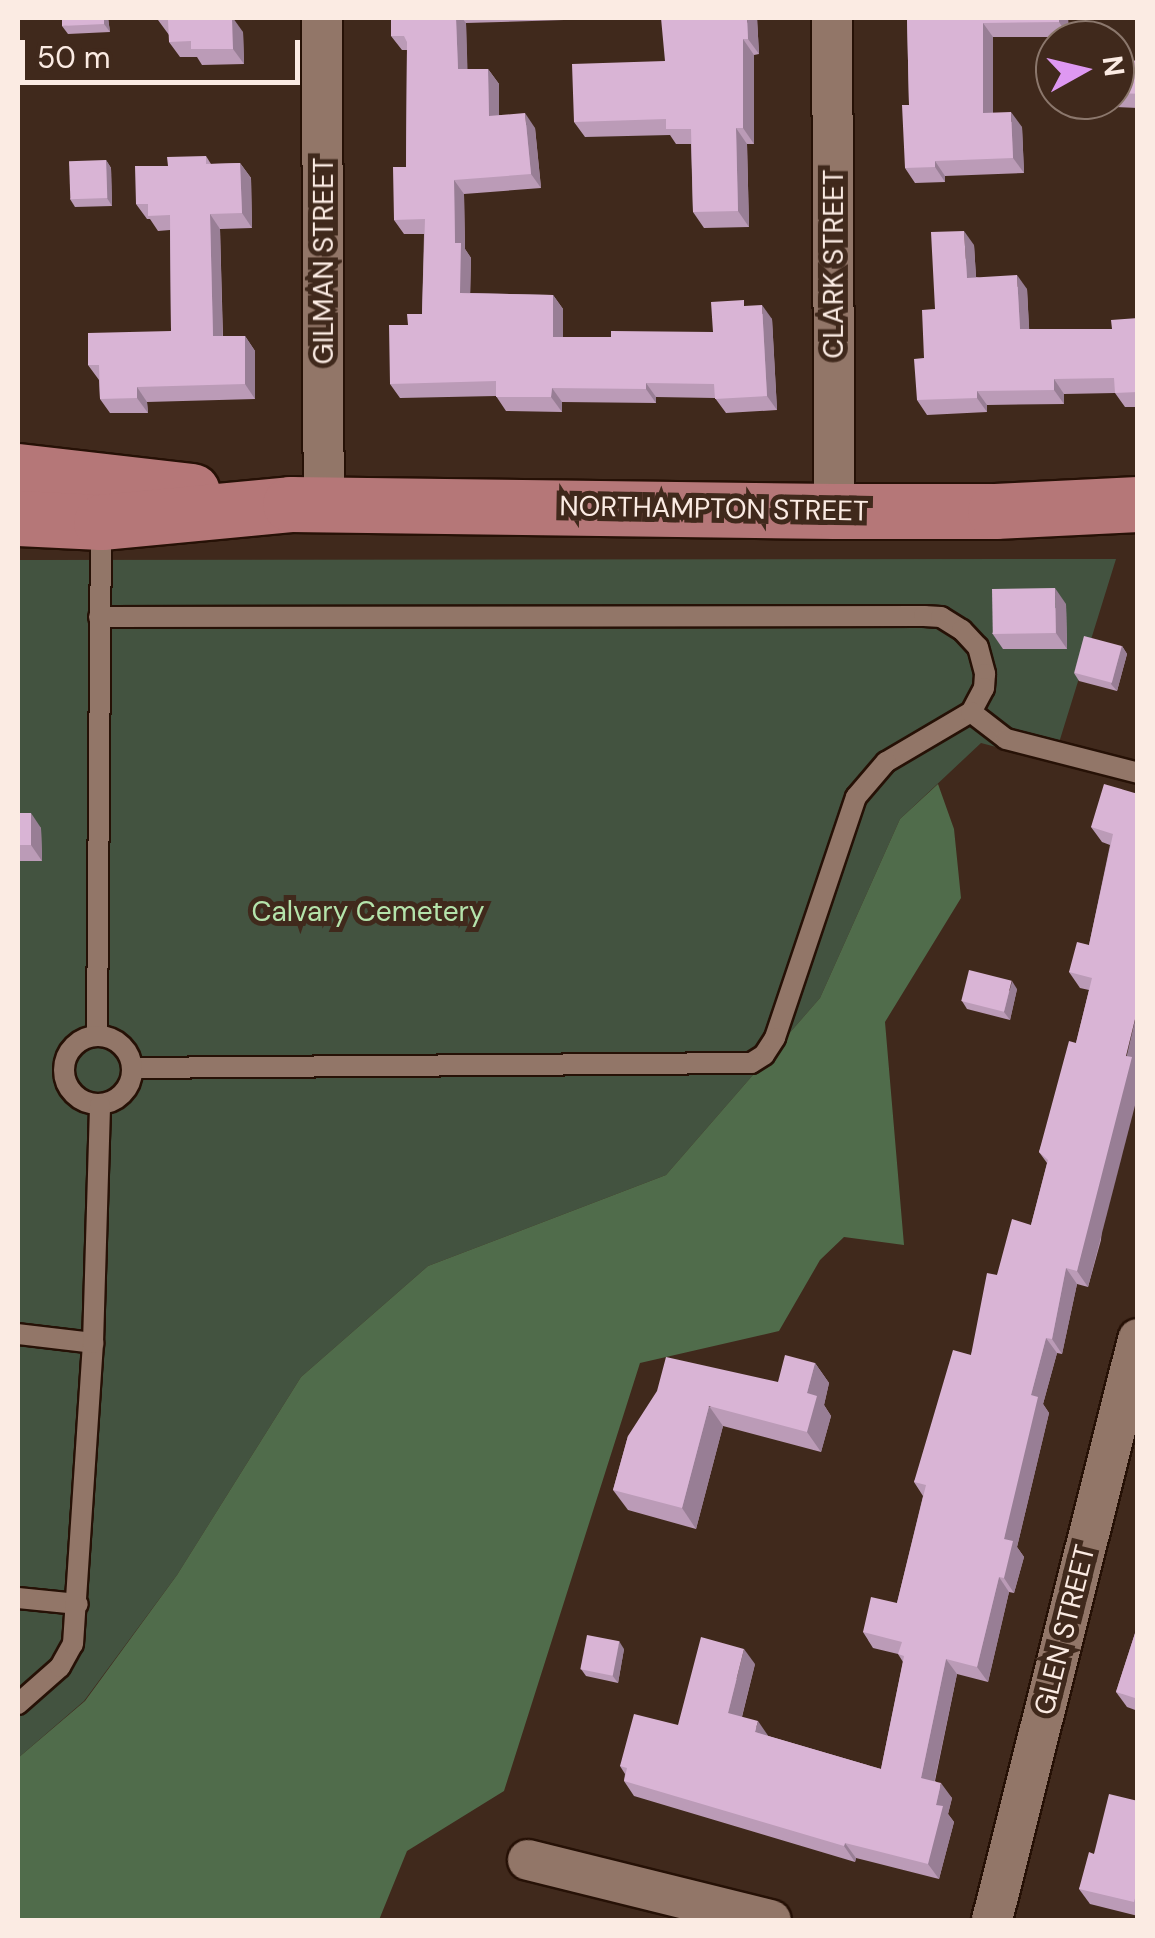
<!DOCTYPE html>
<html>
<head>
<meta charset="utf-8">
<style>
  body { margin:0 }
  #map { position:relative; width:1155px; height:1938px; overflow:hidden; background:#40291c; font-family:"DM Sans",sans-serif }
  div>[style] { position:absolute }
  .green>* { inset:0; background:#435340 }
  .forest>* { inset:0; background:#506c4b }
  .roads { filter:drop-shadow(2px 0 #261106) drop-shadow(-2px 0 #261106) drop-shadow(0 2px #261106) drop-shadow(0 -2px #261106) }
  .service>* { height:20px; margin:-10px; padding:0 10px; transform-origin:10px; border-radius:10px; background:#927668 }
  .service>.ring { margin:-10px; padding:0; box-sizing:content-box; background:none; border:20px solid #927668; border-radius:50% }
  .minor>* { height:40px; margin:-20px; padding:0 20px; transform-origin:20px; border-radius:20px; background:#927668 }
  .primary>* { height:55px; margin:-27.5px; padding:0 27.5px; transform-origin:27.5px; border-radius:27.5px; background:#b57778 }
  .wall>* { inset:0; background:#bb9bb7 }
  .shaded-wall>* { inset:0; background:#987e95 }
  .building>* { inset:0; background:#d9b4d5; transform-origin:0 0 }
  span { translate:-50% -50%; white-space:nowrap; text-align:center; line-height:1.15; -webkit-text-stroke:10px #40291c; paint-order:stroke }
  .street-label { font-size:28px; color:#fbebe3 }
  .park-label { font-size:28px; color:#b4e3ab }
  .frame { position:absolute; inset:0; border:20px solid #fbebe3; pointer-events:none }
  .north { position:absolute; left:1035px; top:20px; width:100px; height:100px; box-sizing:border-box; background:#40291c; border:2px solid #8b776c; border-radius:50%; rotate:82deg; font-size:28px; font-weight:700; line-height:40px; text-align:center; color:#fbebe3 }
  .north::after { content:''; display:block; margin:auto; width:35px; height:45px; background:#de98f2; clip-path:polygon(50% 0,100% 100%,50% 72%,0 100%) }
  .scale { position:absolute; left:20px; top:40px; width:280px; height:45px; box-sizing:border-box; border:5px solid #fbebe3; border-top:0; padding-left:12px; font-size:30px; line-height:35px; white-space:nowrap; color:#fbebe3; -webkit-text-stroke:8px #40291c; paint-order:stroke }
</style>
</head>
<body>
<div id="map">
  <div class="green">
    <i style="clip-path:polygon(1116px 559px,1053px 762px,981px 743px,900px 819px,820px 998px,666px 1175px,428px 1266px,301px 1377px,177px 1575px,84px 1701px,18px 1758px,18px 560px)"></i>
  </div>
  <div class="forest">
    <i style="clip-path:polygon(938px 784px,954px 829px,961px 898px,885px 1022px,904px 1245px,844px 1237px,820px 1260px,779px 1331px,640px 1363px,504px 1791px,407px 1851px,379px 1920px,18px 1920px,18px 1758px,85px 1701px,177px 1575px,301px 1377px,428px 1266px,666px 1175px,820px 998px,900px 819px)"></i>
  </div>
  <div class="roads">
    <div class="service">
      <i style="left:99px;top:617px;width:825px;rotate:-0.07deg"></i>
      <i style="left:924px;top:616px;width:17px;rotate:3deg"></i>
      <i style="left:941px;top:617px;width:25px;rotate:32deg"></i>
      <i style="left:962px;top:630px;width:23px;rotate:47deg"></i>
      <i style="left:978px;top:647px;width:28px;rotate:75deg"></i>
      <i style="left:985px;top:674px;width:14px;rotate:94deg"></i>
      <i style="left:984px;top:688px;width:27px;rotate:118deg"></i>
      <i style="left:971px;top:712px;width:99px;rotate:149.5deg"></i>
      <i style="left:886px;top:762px;width:46px;rotate:130.6deg"></i>
      <i style="left:856px;top:797px;width:254px;rotate:108.6deg"></i>
      <i style="left:775px;top:1038px;width:20px;rotate:123deg"></i>
      <i style="left:764px;top:1055px;width:15px;rotate:148deg"></i>
      <i style="left:751px;top:1063px;width:618px;rotate:179.54deg"></i>
      <i style="left:971px;top:712px;width:44px;rotate:37.6deg"></i>
      <i style="left:1006px;top:739px;width:136px;rotate:14.4deg"></i>
      <i style="left:97px;top:1035px;width:511px;rotate:-89.55deg"></i>
      <i class="ring" style="left:64px;top:1036px;width:48px;height:48px"></i>
      <i style="left:18px;top:1334px;width:76px;rotate:6.8deg"></i>
      <i style="left:18px;top:1598px;width:60px;rotate:5.7deg"></i>
      <i style="left:18px;top:1704px;width:56px;rotate:-41.4deg"></i>
      <i style="left:60px;top:1667px;width:26px;rotate:-61deg"></i>
      <i style="left:73px;top:1644px;width:302px;rotate:-86.2deg"></i>
      <i style="left:93px;top:1343px;width:238px;rotate:-88.3deg"></i>
    </div>
    <div class="minor">
      <i style="left:322px;top:18px;width:486px;rotate:89.8deg"></i>
      <i style="left:832px;top:18px;width:493px;rotate:89.7deg"></i>
      <i style="left:528px;top:1860px;width:250px;rotate:13.9deg"></i>
      <i style="left:992px;top:1920px;width:599px;rotate:-75.89deg"></i>
    </div>
    <div class="primary">
      <i style="left:18px;top:471px;width:175px;rotate:6.6deg"></i>
      <i style="left:18px;top:518px;width:83px;rotate:2.8deg"></i>
      <i style="left:101px;top:522px;width:190px;rotate:-5.4deg"></i>
      <i style="left:290px;top:504px;width:545px;rotate:0.74deg"></i>
      <i style="left:835px;top:511px;width:160px"></i>
      <i style="left:995px;top:511px;width:143px;rotate:-2.8deg"></i>
    </div>
  </div>
  <div class="wall">
    <i style="clip-path:polygon(108px 18px,110px 32px,68px 34px,62px 26px)"></i>
    <i style="clip-path:polygon(158px 18px,243px 32px,244px 64px,202px 65px,197px 57px,180px 57px,169px 42px,169px 35px,158px 20px)"></i>
    <i style="clip-path:polygon(391px 18px,564px 18px,564px 20px,466px 23px,467px 69px,488px 69px,499px 84px,499px 115px,535px 128px,541px 188px,464px 194px,465px 249px,471px 258px,470px 293px,553px 295px,563px 309px,563px 337px,611px 337px,713px 332px,748px 306px,772px 319px,777px 410px,726px 413px,715px 398px,656px 397px,656px 403px,562px 402px,562px 412px,506px 411px,496px 396px,400px 398px,390px 384px,408px 325px,422px 314px,424px 234px,404px 234px,394px 220px,406px 167px,407px 50px,402px 50px,391px 36px)"></i>
    <i style="clip-path:polygon(757px 18px,759px 54px,754px 55px,754px 144px,747px 144px,749px 227px,704px 228px,693px 212px,691px 144px,676px 144px,670px 135px,585px 137px,574px 122px,665px 61px)"></i>
    <i style="clip-path:polygon(907px 18px,1068px 18px,1069px 37px,993px 37px,993px 113px,1022px 127px,1024px 173px,945px 176px,945px 182px,915px 183px,905px 168px,909px 105px)"></i>
    <i style="clip-path:polygon(1115px 60px,1138px 61px,1138px 108px,1093px 106px,1089px 100px,1115px 100px)"></i>
    <i style="clip-path:polygon(206px 156px,211px 164px,240px 163px,251px 178px,252px 228px,220px 229px,223px 336px,245px 336px,255px 351px,255px 399px,147px 402px,148px 413px,110px 413px,100px 399px,99px 380px,88px 365px,171px 331px,170px 230px,158px 231px,150px 219px,147px 219px,136px 204px)"></i>
    <i style="clip-path:polygon(106px 160px,111px 168px,112px 206px,75px 207px,70px 199px)"></i>
    <i style="clip-path:polygon(974px 245px,976px 277px,1027px 289px,1029px 329px,1112px 329px,1138px 318px,1138px 407px,1125px 407px,1115px 393px,1064px 394px,1064px 404px,987px 405px,987px 412px,927px 415px,917px 400px,935px 309px)"></i>
    <i style="clip-path:polygon(1066px 604px,1067px 649px,1003px 649px,992px 633px)"></i>
    <i style="clip-path:polygon(1122px 646px,1127px 654px,1117px 691px,1079px 681px,1074px 673px)"></i>
    <i style="clip-path:polygon(1138px 794px,1101px 1240px,1088px 1287px,1077px 1284px,1062px 1354px,1057px 1353px,1043px 1404px,1049px 1413px,1017px 1547px,1024px 1557px,1014px 1593px,1009px 1592px,988px 1682px,957px 1674px,935px 1781px,952px 1798px,948px 1814px,954px 1822px,939px 1879px,856px 1858px,855px 1862px,634px 1796px,624px 1781px,625px 1774px,620px 1766px,678px 1725px,755px 1664px,742px 1717px,768px 1736px,881px 1769px,903px 1662px,898px 1654px,873px 1648px,863px 1632px,897px 1603px,923px 1496px,914px 1482px,971px 1355px,997px 1275px,1031px 1225px,1047px 1163px,1039px 1152px,1076px 1043px,1089px 990px,1080px 988px,1069px 972px,1089px 945px,1110px 845px,1102px 842px,1091px 827px)"></i>
    <i style="clip-path:polygon(18px 813px,41px 828px,42px 861px,18px 861px)"></i>
    <i style="clip-path:polygon(1017px 989px,1010px 1020px,967px 1009px,962px 1001px)"></i>
    <i style="clip-path:polygon(815px 1363px,829px 1383px,824px 1405px,831px 1416px,821px 1452px,723px 1426px,696px 1529px,628px 1510px,613px 1490px,628px 1436px,778px 1382px)"></i>
    <i style="clip-path:polygon(1138px 1624px,1138px 1711px,1127px 1707px,1116px 1692px)"></i>
    <i style="clip-path:polygon(624px 1649px,618px 1683px,586px 1676px,581px 1669px)"></i>
    <i style="clip-path:polygon(1138px 1801px,1138px 1916px,1090px 1904px,1079px 1889px,1094px 1854px)"></i>
  </div>
  <div class="shaded-wall">
    <i style="clip-path:polygon(104px 18px,108px 18px,110px 32px,104px 24px)"></i>
    <i style="clip-path:polygon(223px 18px,233px 18px,243px 32px,244px 64px,233px 49px)"></i>
    <i style="clip-path:polygon(456px 18px,462px 18px,466px 23px,468px 84px,458px 69px)"></i>
    <i style="clip-path:polygon(747px 18px,757px 18px,759px 54px,748px 39px)"></i>
    <i style="clip-path:polygon(1059px 18px,1068px 18px,1069px 37px,1059px 22px)"></i>
    <i style="clip-path:polygon(983px 23px,993px 37px,993px 128px,983px 113px)"></i>
    <i style="clip-path:polygon(743px 39px,754px 55px,754px 144px,743px 128px)"></i>
    <i style="clip-path:polygon(488px 69px,499px 84px,499px 130px,489px 116px)"></i>
    <i style="clip-path:polygon(1011px 112px,1022px 127px,1024px 173px,1013px 158px)"></i>
    <i style="clip-path:polygon(525px 113px,535px 128px,541px 188px,531px 174px)"></i>
    <i style="clip-path:polygon(736px 128px,747px 144px,749px 227px,738px 211px)"></i>
    <i style="clip-path:polygon(106px 160px,111px 168px,112px 206px,107px 198px)"></i>
    <i style="clip-path:polygon(935px 161px,945px 176px,945px 182px,935px 167px)"></i>
    <i style="clip-path:polygon(240px 163px,251px 178px,252px 228px,242px 213px)"></i>
    <i style="clip-path:polygon(454px 180px,464px 194px,465px 249px,471px 258px,470px 307px,460px 293px,455px 243px)"></i>
    <i style="clip-path:polygon(210px 214px,220px 229px,223px 351px,213px 336px)"></i>
    <i style="clip-path:polygon(964px 231px,974px 245px,977px 292px,967px 278px)"></i>
    <i style="clip-path:polygon(1017px 275px,1027px 289px,1030px 344px,1020px 329px)"></i>
    <i style="clip-path:polygon(553px 295px,563px 309px,563px 351px,553px 337px)"></i>
    <i style="clip-path:polygon(762px 305px,772px 319px,777px 410px,767px 396px)"></i>
    <i style="clip-path:polygon(245px 336px,255px 351px,255px 399px,245px 384px)"></i>
    <i style="clip-path:polygon(1054px 379px,1064px 394px,1064px 404px,1054px 390px)"></i>
    <i style="clip-path:polygon(646px 383px,656px 397px,656px 403px,646px 389px)"></i>
    <i style="clip-path:polygon(137px 387px,147px 402px,148px 413px,137px 398px)"></i>
    <i style="clip-path:polygon(552px 388px,562px 402px,562px 412px,551px 397px)"></i>
    <i style="clip-path:polygon(977px 391px,987px 405px,987px 412px,977px 398px)"></i>
    <i style="clip-path:polygon(1055px 588px,1066px 604px,1067px 649px,1056px 633px)"></i>
    <i style="clip-path:polygon(1122px 646px,1127px 654px,1117px 691px,1111px 684px)"></i>
    <i style="clip-path:polygon(31px 813px,41px 828px,42px 861px,31px 845px)"></i>
    <i style="clip-path:polygon(1012px 981px,1017px 989px,1010px 1020px,1004px 1012px)"></i>
    <i style="clip-path:polygon(1138px 1007px,1138px 1094px,1088px 1287px,1077px 1271px)"></i>
    <i style="clip-path:polygon(1066px 1268px,1077px 1284px,1062px 1354px,1052px 1339px)"></i>
    <i style="clip-path:polygon(1046px 1338px,1057px 1353px,1043px 1404px,1049px 1413px,1017px 1547px,1024px 1557px,1014px 1593px,1004px 1578px,1004px 1539px,1031px 1395px)"></i>
    <i style="clip-path:polygon(815px 1363px,829px 1383px,824px 1405px,831px 1416px,821px 1452px,807px 1432px,807px 1393px)"></i>
    <i style="clip-path:polygon(709px 1406px,723px 1426px,696px 1529px,682px 1508px)"></i>
    <i style="clip-path:polygon(999px 1577px,1009px 1592px,988px 1682px,977px 1667px)"></i>
    <i style="clip-path:polygon(619px 1641px,624px 1649px,618px 1683px,612px 1675px)"></i>
    <i style="clip-path:polygon(744px 1649px,755px 1664px,739px 1728px,728px 1713px)"></i>
    <i style="clip-path:polygon(946px 1659px,957px 1674px,932px 1793px,921px 1778px)"></i>
    <i style="clip-path:polygon(758px 1721px,769px 1737px,755px 1732px)"></i>
    <i style="clip-path:polygon(941px 1783px,952px 1798px,948px 1814px,954px 1822px,939px 1879px,928px 1864px,936px 1805px)"></i>
    <i style="clip-path:polygon(845px 1843px,856px 1858px,855px 1862px,844px 1846px)"></i>
  </div>
  <div class="building">
    <i style="clip-path:polygon(62px 18px,104px 18px,104px 24px,62px 26px)"></i>
    <i style="clip-path:polygon(158px 18px,232px 18px,233px 49px,191px 49px,191px 41px,169px 42px,168px 20px,158px 20px)"></i>
    <i style="clip-path:polygon(391px 18px,456px 18px,458px 69px,488px 69px,489px 116px,525px 113px,531px 174px,454px 180px,455px 243px,461px 243px,460px 293px,553px 295px,553px 337px,611px 337px,611px 331px,713px 332px,711px 302px,744px 300px,744px 306px,762px 305px,767px 396px,715px 399px,714px 384px,646px 383px,646px 389px,552px 388px,551px 397px,496px 397px,496px 381px,390px 384px,389px 325px,408px 325px,407px 314px,422px 314px,425px 219px,394px 220px,393px 167px,406px 167px,407px 42px,404px 36px,391px 36px)"></i>
    <i style="clip-path:polygon(661px 18px,747px 18px,748px 39px,743px 39px,743px 128px,736px 128px,738px 211px,693px 212px,691px 129px,666px 129px,666px 119px,574px 122px,572px 64px,665px 61px)"></i>
    <i style="clip-path:polygon(907px 18px,1059px 18px,1059px 22px,983px 23px,983px 113px,1011px 112px,1013px 158px,935px 161px,935px 167px,905px 168px,902px 105px,909px 105px)"></i>
    <i style="left:1115px;top:60px;width:23px;height:33px;rotate:2deg"></i>
    <i style="clip-path:polygon(206px 156px,206px 164px,240px 163px,242px 213px,210px 214px,213px 336px,245px 336px,245px 384px,137px 387px,137px 398px,100px 399px,99px 365px,88px 365px,88px 333px,171px 331px,170px 215px,148px 216px,148px 204px,136px 204px,135px 166px,168px 166px,167px 157px)"></i>
    <i style="left:106px;top:160px;width:38px;height:37px;rotate:88deg"></i>
    <i style="clip-path:polygon(964px 231px,967px 278px,1017px 275px,1020px 329px,1112px 329px,1111px 320px,1138px 318px,1138px 392px,1115px 393px,1114px 378px,1054px 379px,1054px 390px,977px 391px,977px 398px,917px 400px,914px 359px,924px 358px,922px 310px,935px 309px,931px 232px)"></i>
    <i style="left:1055px;top:588px;width:45px;height:63px;rotate:89deg"></i>
    <i style="left:1084px;top:636px;width:39px;height:38px;rotate:15deg"></i>
    <i style="clip-path:polygon(1104px 784px,1138px 794px,1138px 1007px,1126px 1056px,1132px 1057px,1077px 1271px,1066px 1268px,1052px 1339px,1046px 1338px,1031px 1395px,1038px 1397px,1004px 1539px,1013px 1541px,1004px 1578px,999px 1577px,977px 1667px,946px 1659px,921px 1778px,941px 1783px,936px 1805px,943px 1806px,928px 1864px,845px 1843px,844px 1846px,624px 1781px,627px 1768px,620px 1766px,634px 1714px,678px 1725px,701px 1637px,744px 1649px,728px 1713px,758px 1721px,755px 1732px,881px 1769px,904px 1656px,898px 1654px,902px 1642px,863px 1632px,871px 1597px,897px 1603px,926px 1485px,914px 1482px,953px 1350px,971px 1355px,987px 1273px,997px 1275px,1012px 1219px,1031px 1225px,1048px 1160px,1039px 1152px,1069px 1041px,1076px 1043px,1092px 978px,1069px 972px,1077px 942px,1089px 945px,1113px 834px,1091px 827px)"></i>
    <i style="left:18px;top:813px;width:13px;height:32px"></i>
    <i style="left:969px;top:970px;width:44px;height:32px;rotate:14deg"></i>
    <i style="clip-path:polygon(785px 1355px,815px 1363px,807px 1393px,817px 1396px,807px 1432px,709px 1406px,682px 1508px,613px 1490px,628px 1436px,657px 1391px,666px 1357px,778px 1382px)"></i>
    <i style="clip-path:polygon(1138px 1624px,1138px 1699px,1116px 1692px)"></i>
    <i style="left:587px;top:1635px;width:33px;height:35px;rotate:11deg"></i>
    <i style="clip-path:polygon(1109px 1794px,1138px 1801px,1138px 1887px,1134px 1902px,1079px 1889px,1089px 1852px,1094px 1854px)"></i>
  </div>
  <div class="street-label">
    <span style="left:324px;top:261px;rotate:-90deg">GILMAN STREET</span>
    <span style="left:834px;top:264px;rotate:-90deg">CLARK STREET</span>
    <span style="left:714px;top:509px;rotate:1deg">NORTHAMPTON STREET</span>
    <span style="left:1065px;top:1630px;rotate:-76deg">GLEN STREET</span>
  </div>
  <div class="park-label">
    <span style="left:368px;top:912px">Calvary Cemetery</span>
  </div>
  <div class="frame"></div>
  <div class="north">N</div>
  <div class="scale">50 m</div>
</div>
</body>
</html>
